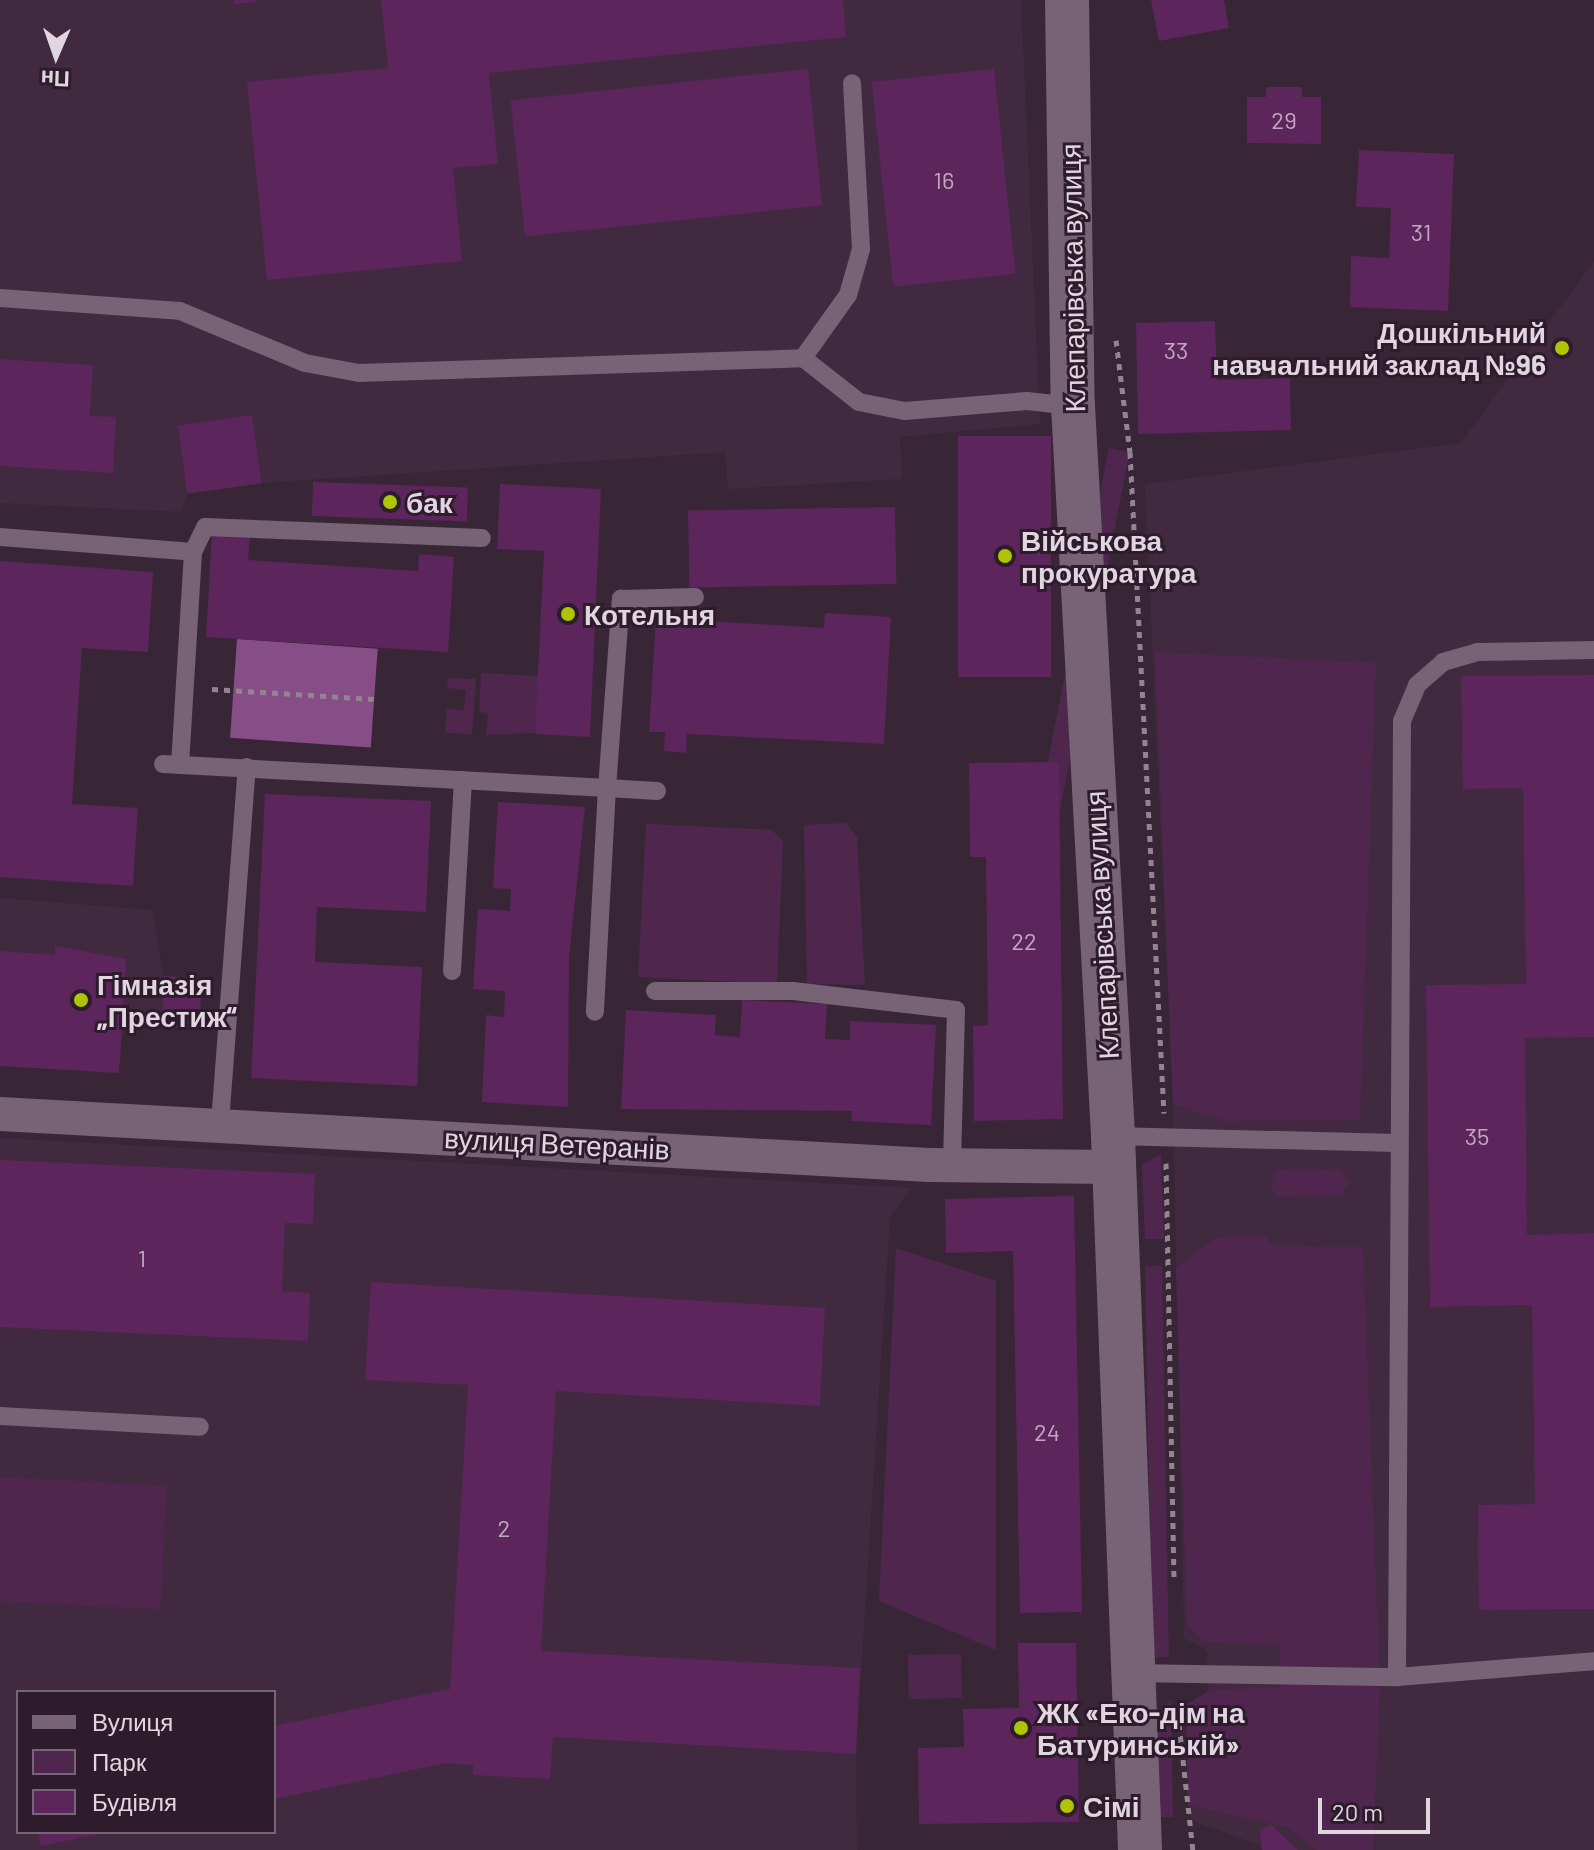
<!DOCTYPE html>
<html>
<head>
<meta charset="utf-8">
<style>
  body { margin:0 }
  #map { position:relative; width:1594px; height:1850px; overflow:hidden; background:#382637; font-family:Barlow,sans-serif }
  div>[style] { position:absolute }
  .built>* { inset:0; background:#412940 }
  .green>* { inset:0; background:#4f274e; transform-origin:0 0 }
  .forest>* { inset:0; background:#874d87; transform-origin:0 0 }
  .building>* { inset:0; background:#5c255c; transform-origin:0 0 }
  .path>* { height:5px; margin-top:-2.5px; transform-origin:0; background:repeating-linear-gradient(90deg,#938492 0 6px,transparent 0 12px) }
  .service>* { height:18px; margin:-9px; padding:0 9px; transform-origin:9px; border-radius:9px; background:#776276 }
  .minor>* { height:34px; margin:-17px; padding:0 17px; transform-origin:17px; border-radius:17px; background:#776276 }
  .secondary>* { height:44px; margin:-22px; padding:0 22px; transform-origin:22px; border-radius:22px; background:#776276 }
  .dots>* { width:22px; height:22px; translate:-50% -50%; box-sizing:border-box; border:4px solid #2e1c2d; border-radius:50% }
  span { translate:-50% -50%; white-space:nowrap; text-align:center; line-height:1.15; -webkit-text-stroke:6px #2e1c2d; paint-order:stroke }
  .number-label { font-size:24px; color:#c0a9bf }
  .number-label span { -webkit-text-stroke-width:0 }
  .street-label { font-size:28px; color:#e1d5e0 }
  .poi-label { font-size:28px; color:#e1d5e0; font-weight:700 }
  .right { translate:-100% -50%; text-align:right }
  .left { translate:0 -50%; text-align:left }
  .legend { position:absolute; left:16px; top:1690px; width:260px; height:144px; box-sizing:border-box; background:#2e1c2d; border:2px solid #766675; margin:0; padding:10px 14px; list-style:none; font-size:24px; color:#e1d5e0 }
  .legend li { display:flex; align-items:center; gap:16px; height:40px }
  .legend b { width:40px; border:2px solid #766675 }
  .north { position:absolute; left:16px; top:16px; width:80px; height:80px; -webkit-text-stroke:6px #2e1c2d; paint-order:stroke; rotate:182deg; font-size:22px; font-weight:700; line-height:32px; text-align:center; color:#e1d5e0 }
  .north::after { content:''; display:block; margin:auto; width:28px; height:36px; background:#e1d5e0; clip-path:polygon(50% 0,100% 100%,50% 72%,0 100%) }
  .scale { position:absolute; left:1318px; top:1798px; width:112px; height:36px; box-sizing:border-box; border:4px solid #e1d5e0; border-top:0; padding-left:10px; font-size:24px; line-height:28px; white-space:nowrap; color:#e1d5e0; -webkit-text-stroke:6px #2e1c2d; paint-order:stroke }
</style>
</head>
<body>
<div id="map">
  <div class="built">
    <i style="clip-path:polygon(0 0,1021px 0,1040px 424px,900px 437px,902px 479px,728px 489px,725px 452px,261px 483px,188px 493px,181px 512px,0 503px)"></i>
    <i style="clip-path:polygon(1594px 261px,1594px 1850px,1273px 1850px,1192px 1821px,1188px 1805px,1186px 1705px,1208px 1691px,1207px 1651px,1184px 1638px,1173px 1104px,1145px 484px,1461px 443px)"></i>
    <i style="clip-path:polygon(0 898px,152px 910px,164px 976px,161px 1027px,123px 1024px,119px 1073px,0 1066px)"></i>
    <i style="clip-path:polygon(evenodd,0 1138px,912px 1188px,890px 1217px,856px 1754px,857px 1850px,0 1850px,0 1138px,18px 1692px,274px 1692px,274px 1832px,18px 1832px,18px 1692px)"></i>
  </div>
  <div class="green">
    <i style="left:1109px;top:448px;width:21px;height:650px;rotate:11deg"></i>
    <i style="clip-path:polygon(1155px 652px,1376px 663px,1360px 1120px,1225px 1121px,1173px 1104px)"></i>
    <i style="clip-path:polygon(481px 673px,539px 676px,535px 733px,486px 735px,488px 713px,479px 712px)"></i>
    <i style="clip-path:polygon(447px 678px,476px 679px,472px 734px,445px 733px,447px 709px,464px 710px,466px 690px,448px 688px)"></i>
    <i style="clip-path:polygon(846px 823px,857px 837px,865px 985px,807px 984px,804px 825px)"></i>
    <i style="clip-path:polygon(646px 824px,772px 830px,783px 841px,777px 984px,638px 977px)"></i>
    <i style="clip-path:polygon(1161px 1154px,1164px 1239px,1145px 1239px,1142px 1165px)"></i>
    <i style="clip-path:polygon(1341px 1169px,1349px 1183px,1342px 1196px,1277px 1197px,1271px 1185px,1276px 1170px)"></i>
    <i style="clip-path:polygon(1265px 1236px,1272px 1246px,1363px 1247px,1380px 1684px,1373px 1850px,1317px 1850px,1287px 1827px,1188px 1805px,1186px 1705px,1208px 1691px,1280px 1687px,1279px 1645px,1203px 1642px,1187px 1624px,1176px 1268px,1217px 1237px)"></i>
    <i style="clip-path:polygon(896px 1248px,996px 1281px,996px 1650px,879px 1601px)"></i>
    <i style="left:1162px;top:1266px;width:391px;height:17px;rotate:89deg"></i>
    <i style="left:0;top:1477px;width:167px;height:124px;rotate:3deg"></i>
    <i style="left:961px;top:1654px;width:44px;height:53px;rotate:89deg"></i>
    <i style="clip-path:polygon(1171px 1699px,1173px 1817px,1159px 1817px,1157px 1716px)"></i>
  </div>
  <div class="forest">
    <i style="left:237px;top:639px;width:141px;height:99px;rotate:4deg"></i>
  </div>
  <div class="building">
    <i style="clip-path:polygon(233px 0,256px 0,256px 2px,234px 4px)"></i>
    <i style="clip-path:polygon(381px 0,843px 0,846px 37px,489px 73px,498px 164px,453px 168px,462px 261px,267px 280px,247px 82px,388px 68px)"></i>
    <i style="clip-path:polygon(1151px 0,1224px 0,1229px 28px,1159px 41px)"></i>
    <i style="left:808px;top:69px;width:137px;height:299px;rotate:84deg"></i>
    <i style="left:994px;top:69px;width:206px;height:123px;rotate:84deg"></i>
    <i style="clip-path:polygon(1266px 87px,1302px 87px,1302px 97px,1321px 97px,1321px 144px,1247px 143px,1247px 97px,1266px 97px)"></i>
    <i style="clip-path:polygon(1359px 150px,1454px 154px,1448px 311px,1350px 307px,1351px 256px,1389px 258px,1391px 208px,1356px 207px)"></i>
    <i style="clip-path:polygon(1215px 321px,1217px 380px,1290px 378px,1291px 430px,1138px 434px,1136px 323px)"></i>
    <i style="clip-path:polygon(0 359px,93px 365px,90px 416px,116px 417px,113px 473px,0 466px)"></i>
    <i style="left:252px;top:415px;width:69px;height:75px;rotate:82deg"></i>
    <i style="left:958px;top:436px;width:93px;height:241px"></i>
    <i style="left:313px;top:482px;width:155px;height:34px;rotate:2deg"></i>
    <i style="clip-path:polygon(500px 484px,601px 489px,590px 737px,535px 734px,544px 551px,497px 549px)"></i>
    <i style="left:895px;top:507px;width:77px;height:207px;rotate:89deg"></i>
    <i style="clip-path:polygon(212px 532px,250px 535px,248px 560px,418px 571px,419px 554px,454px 557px,448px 652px,206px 637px)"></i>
    <i style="clip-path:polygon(0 561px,153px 572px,148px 652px,82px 648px,72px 804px,138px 808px,133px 886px,0 877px)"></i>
    <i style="clip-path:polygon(825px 613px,891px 617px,884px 744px,687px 734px,686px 753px,664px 751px,665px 732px,649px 732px,656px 618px,824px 628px)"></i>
    <i style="clip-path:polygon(1594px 675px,1594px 1037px,1525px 1038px,1527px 1235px,1594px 1233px,1594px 1609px,1479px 1610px,1478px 1505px,1535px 1504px,1532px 1305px,1430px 1307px,1426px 985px,1526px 984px,1523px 788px,1463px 789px,1461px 676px)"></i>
    <i style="clip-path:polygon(1059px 762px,1063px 1119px,974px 1121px,973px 1026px,988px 1025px,986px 857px,970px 857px,969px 763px)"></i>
    <i style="clip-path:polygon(265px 794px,431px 801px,426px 912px,317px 907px,315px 962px,422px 967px,417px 1086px,251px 1078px)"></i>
    <i style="clip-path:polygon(498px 802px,585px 807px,569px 957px,568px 1107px,482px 1102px,486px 1015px,504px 1017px,505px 991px,473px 989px,478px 909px,510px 911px,511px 889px,493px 888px)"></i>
    <i style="clip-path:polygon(55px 946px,126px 959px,119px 1073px,0 1066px,0 951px,55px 955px)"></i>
    <i style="left:164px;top:976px;width:38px;height:51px;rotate:3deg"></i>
    <i style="clip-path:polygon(742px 1000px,827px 1004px,825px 1039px,850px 1040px,850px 1021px,936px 1025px,931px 1125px,851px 1121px,852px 1111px,621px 1109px,626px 1010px,716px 1015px,715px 1035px,740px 1037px)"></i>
    <i style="clip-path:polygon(0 1160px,315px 1174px,313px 1224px,285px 1223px,282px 1291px,310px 1293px,308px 1341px,0 1327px)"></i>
    <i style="clip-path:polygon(1074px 1196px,1082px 1612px,1020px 1613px,1013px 1251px,946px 1253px,945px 1199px)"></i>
    <i style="clip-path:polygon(371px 1282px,825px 1308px,820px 1406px,556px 1391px,541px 1651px,860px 1668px,856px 1754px,553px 1737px,550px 1779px,473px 1775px,473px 1765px,446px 1763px,274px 1799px,274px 1726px,450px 1689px,468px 1385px,365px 1380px)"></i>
    <i style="clip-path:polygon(1018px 1643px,1076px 1643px,1079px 1822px,919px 1824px,918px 1748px,964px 1747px,963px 1709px,1019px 1708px)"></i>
    <i style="clip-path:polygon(1270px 1824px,1298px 1850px,1262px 1850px,1260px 1832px)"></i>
    <i style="clip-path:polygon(38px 1832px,104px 1832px,104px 1833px,41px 1846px)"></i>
  </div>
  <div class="path">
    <i style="left:1116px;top:340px;width:113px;rotate:82.9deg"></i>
    <i style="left:1130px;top:452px;width:662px;rotate:87.06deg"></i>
    <i style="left:212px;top:689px;width:162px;rotate:3.5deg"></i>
    <i style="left:1166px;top:1163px;width:418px;rotate:88.9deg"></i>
    <i style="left:1179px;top:1724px;width:127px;rotate:83.7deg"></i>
  </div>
  <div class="service">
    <i style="left:0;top:298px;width:180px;rotate:4.1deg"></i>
    <i style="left:180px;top:311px;width:135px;rotate:22.6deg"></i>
    <i style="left:305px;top:363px;width:55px;rotate:10.5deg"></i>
    <i style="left:359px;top:373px;width:444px;rotate:-1.9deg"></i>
    <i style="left:803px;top:358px;width:71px;rotate:38.2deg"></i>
    <i style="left:859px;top:402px;width:47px;rotate:11.1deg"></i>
    <i style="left:905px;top:411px;width:122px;rotate:-4.7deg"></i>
    <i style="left:1027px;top:401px;width:46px;rotate:6.2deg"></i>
    <i style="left:803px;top:358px;width:77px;rotate:-54.5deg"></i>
    <i style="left:848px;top:295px;width:48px;rotate:-74.2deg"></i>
    <i style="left:861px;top:249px;width:166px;rotate:-93.1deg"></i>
    <i style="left:0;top:537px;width:194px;rotate:4.4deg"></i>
    <i style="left:163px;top:764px;width:445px;rotate:3.1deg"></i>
    <i style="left:607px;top:788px;width:224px;rotate:93.1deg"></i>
    <i style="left:180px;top:765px;width:213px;rotate:-86.5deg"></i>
    <i style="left:193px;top:552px;width:28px;rotate:-64deg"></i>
    <i style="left:205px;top:527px;width:277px;rotate:2.3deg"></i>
    <i style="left:657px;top:791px;width:50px;rotate:-176.6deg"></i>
    <i style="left:607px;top:788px;width:190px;rotate:-85.8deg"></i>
    <i style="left:621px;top:599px;width:74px;rotate:-1.5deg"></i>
    <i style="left:452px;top:971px;width:191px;rotate:-86.7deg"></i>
    <i style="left:655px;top:991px;width:138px"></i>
    <i style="left:793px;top:991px;width:164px;rotate:6.6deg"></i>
    <i style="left:956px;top:1010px;width:155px;rotate:91.5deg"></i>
    <i style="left:220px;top:1123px;width:357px;rotate:-85.7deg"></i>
    <i style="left:1113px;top:1136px;width:284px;rotate:1.4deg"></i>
    <i style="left:0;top:1416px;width:200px;rotate:3.1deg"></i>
    <i style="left:1131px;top:1673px;width:266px;rotate:0.9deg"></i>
    <i style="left:1397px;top:1677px;width:198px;rotate:-4.6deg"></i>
    <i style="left:1397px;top:1677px;width:956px;rotate:-89.7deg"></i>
    <i style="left:1402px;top:721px;width:39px;rotate:-67deg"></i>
    <i style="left:1417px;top:685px;width:35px;rotate:-41deg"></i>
    <i style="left:1443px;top:662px;width:35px;rotate:-16deg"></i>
    <i style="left:1477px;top:652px;width:117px;rotate:-1deg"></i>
  </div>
  <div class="minor">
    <i style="left:0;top:1114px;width:930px;rotate:3.14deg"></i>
    <i style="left:929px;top:1165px;width:184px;rotate:0.6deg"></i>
  </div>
  <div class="secondary">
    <i style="left:1067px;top:0;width:406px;rotate:89.2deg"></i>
    <i style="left:1073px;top:406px;width:731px;rotate:86.86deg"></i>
    <i style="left:1113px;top:1136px;width:715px;rotate:87.83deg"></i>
  </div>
  <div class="dots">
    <i style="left:1562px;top:348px;background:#afc503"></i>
    <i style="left:390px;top:502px;background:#afc503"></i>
    <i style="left:1005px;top:556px;background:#afc503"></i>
    <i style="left:568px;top:614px;background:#afc503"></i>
    <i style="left:81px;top:1000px;background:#afc503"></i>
    <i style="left:1021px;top:1728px;background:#afc503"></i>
    <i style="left:1067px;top:1806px;background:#afc503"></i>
  </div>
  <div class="number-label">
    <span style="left:1284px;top:120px">29</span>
    <span style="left:944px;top:180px">16</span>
    <span style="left:1421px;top:232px">31</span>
    <span style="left:1176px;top:350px">33</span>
    <span style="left:1024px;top:941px">22</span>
    <span style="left:1477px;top:1136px">35</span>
    <span style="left:142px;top:1258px">1</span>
    <span style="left:1047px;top:1432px">24</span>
    <span style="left:504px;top:1528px">2</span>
  </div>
  <div class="street-label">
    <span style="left:1072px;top:278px;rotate:-91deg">Клепарівська вулиця</span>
    <span style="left:1101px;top:925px;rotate:-93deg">Клепарівська вулиця</span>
    <span style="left:557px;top:1143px;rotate:3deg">вулиця Ветеранів</span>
  </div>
  <div class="poi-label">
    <span class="right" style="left:1546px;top:348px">Дошкільний<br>навчальний заклад №96</span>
    <span class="left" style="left:406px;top:502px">бак</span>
    <span class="left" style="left:1021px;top:556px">Військова<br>прокуратура</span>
    <span class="left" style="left:584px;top:614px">Котельня</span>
    <span class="left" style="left:97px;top:1000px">Гімназія<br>„Престиж“</span>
    <span class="left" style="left:1037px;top:1728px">ЖК «Еко-дім на<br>Батуринській»</span>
    <span class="left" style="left:1083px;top:1806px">Сімі</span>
  </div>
  <ul class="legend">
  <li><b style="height:10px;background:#776276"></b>Вулиця</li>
  <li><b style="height:22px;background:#4f274e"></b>Парк</li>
  <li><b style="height:22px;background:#5c255c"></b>Будівля</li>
  </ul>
  <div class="north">Пн</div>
  <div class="scale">20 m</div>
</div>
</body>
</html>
